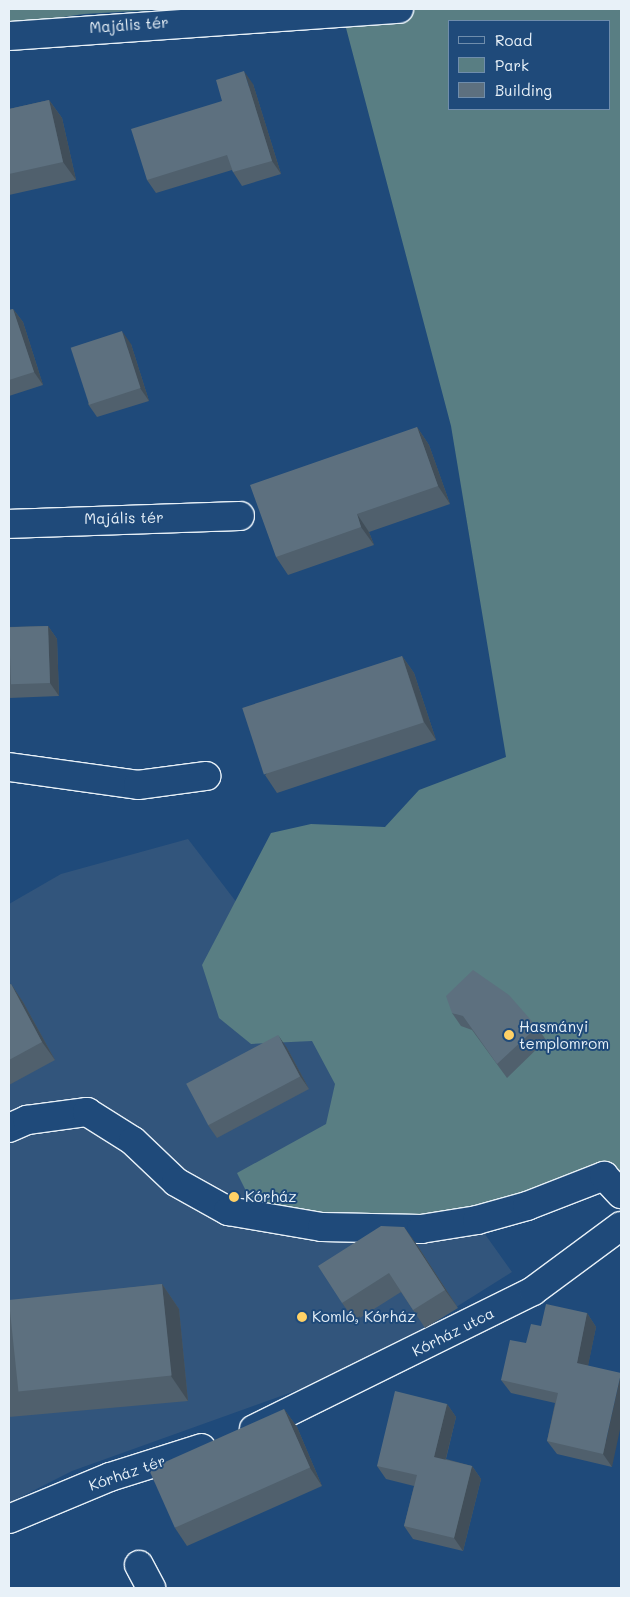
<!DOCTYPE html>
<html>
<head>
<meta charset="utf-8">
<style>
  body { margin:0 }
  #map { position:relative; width:630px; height:1597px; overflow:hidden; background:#1f4a7a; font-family:Mali,sans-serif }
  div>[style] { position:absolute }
  .built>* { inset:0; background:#32557c }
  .green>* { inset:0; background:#597e83 }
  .roads { filter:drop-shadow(1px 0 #e8f1f8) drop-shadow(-1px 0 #e8f1f8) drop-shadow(0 1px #e8f1f8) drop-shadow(0 -1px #e8f1f8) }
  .minor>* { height:28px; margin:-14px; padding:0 14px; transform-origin:14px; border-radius:14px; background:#1f4a7a }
  .wall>* { inset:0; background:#50606d }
  .shaded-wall>* { inset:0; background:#414e59 }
  .building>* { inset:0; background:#5d707f; transform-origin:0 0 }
  .dots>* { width:14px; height:14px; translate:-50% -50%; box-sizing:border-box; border:2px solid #1f4a7a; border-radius:50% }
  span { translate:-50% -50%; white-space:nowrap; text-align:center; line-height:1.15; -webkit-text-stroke:4px #1f4a7a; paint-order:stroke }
  .street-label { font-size:15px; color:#e8f1f8 }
  .poi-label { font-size:15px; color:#e8f1f8 }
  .left { translate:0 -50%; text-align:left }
  .frame { position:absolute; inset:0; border:10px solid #e8f1f8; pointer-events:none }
  .legend { position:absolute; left:448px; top:20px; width:162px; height:90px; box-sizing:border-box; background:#1f4a7a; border:1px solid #6f8dac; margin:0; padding:6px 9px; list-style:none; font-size:15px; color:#e8f1f8 }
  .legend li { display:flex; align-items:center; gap:10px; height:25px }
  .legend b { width:25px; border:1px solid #6f8dac }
</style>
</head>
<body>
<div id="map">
  <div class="built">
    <i style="clip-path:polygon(188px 839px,405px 1122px,512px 1272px,359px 1368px,72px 1471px,9px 1503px,9px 904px,61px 874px)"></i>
  </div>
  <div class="green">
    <i style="clip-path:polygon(9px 9px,170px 9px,84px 14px,9px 25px)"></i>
    <i style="clip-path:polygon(evenodd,341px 9px,621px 9px,621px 1184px,433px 1225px,293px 1214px,250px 1199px,237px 1173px,326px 1124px,335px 1084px,312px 1041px,251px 1044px,219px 1018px,202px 965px,271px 833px,311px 824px,385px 827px,419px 790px,506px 757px,451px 426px,341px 9px,449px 21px,609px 21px,609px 109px,449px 109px,449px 21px)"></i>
  </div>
  <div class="roads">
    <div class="minor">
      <i style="left:9px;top:36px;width:391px;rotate:-4deg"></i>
      <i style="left:9px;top:524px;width:231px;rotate:-2deg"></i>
      <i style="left:9px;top:767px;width:130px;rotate:7.9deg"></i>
      <i style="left:138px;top:785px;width:69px;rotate:-7.5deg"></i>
      <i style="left:9px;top:1128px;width:20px;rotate:-24deg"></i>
      <i style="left:27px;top:1120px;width:61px;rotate:-7.6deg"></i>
      <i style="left:87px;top:1112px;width:54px;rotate:32.2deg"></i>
      <i style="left:133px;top:1141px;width:59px;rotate:43.6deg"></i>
      <i style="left:176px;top:1182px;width:60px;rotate:29.1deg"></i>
      <i style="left:228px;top:1211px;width:95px;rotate:9.7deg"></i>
      <i style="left:322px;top:1227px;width:99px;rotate:1.2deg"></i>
      <i style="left:421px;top:1229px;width:57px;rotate:-9.1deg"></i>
      <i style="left:477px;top:1220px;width:52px;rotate:-15.6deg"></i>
      <i style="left:527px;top:1206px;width:83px;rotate:-21.3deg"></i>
      <i style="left:604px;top:1176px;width:25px;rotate:47deg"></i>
      <i style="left:254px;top:1429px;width:311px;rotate:-26.3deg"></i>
      <i style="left:533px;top:1291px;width:109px;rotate:-36.5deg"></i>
      <i style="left:9px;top:1519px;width:109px;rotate:-22.6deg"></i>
      <i style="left:110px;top:1477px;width:96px;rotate:-17.5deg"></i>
      <i style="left:139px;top:1565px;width:26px;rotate:62deg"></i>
    </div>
  </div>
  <div class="wall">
    <i style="clip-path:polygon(253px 84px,281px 174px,242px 186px,233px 172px,232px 170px,156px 193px,147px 180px,222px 101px)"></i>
    <i style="clip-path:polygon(49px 100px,62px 118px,76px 180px,9px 195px,9px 109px)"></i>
    <i style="clip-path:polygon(13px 309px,23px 322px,43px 385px,9px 396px,9px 310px)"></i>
    <i style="clip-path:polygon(131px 344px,149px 401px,97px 417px,88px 404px)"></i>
    <i style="clip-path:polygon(417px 427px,429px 445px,450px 504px,369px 532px,374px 545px,288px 575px,276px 557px)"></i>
    <i style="clip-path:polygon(48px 626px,57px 639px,59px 696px,9px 698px,9px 627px)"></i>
    <i style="clip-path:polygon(402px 656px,414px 673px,436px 740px,277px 793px,265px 775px)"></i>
    <i style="clip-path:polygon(11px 984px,23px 1002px,55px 1060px,9px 1085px,9px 985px)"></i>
    <i style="clip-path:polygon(452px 1013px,537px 1027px,546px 1040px,507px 1078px,472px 1030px,461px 1026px)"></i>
    <i style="clip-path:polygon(287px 1048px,309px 1089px,217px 1138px,208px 1125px)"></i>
    <i style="clip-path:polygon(404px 1227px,417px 1245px,458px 1308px,425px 1328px,401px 1292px,355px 1321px,342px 1303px)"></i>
    <i style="clip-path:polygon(162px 1284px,179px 1309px,188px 1401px,9px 1417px,9px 1301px)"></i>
    <i style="clip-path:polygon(587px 1313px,596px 1327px,588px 1365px,612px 1467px,557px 1454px,547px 1441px,555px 1403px,511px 1393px,501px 1380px,526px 1343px,541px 1326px)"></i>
    <i style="clip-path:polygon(447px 1404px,456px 1417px,446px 1459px,472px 1466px,481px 1479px,463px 1551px,413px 1539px,404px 1526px,414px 1486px,386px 1479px,377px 1466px)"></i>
    <i style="clip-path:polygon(284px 1409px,297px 1427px,322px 1486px,187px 1546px,175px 1528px)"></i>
  </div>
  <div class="shaded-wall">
    <i style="clip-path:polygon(244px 71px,253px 84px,281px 174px,272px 161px)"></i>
    <i style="clip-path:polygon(49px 100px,62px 118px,76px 180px,63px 162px)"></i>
    <i style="clip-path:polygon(13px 309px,23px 322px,43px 385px,34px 372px)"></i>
    <i style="clip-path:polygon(122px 331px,131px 344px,149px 401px,140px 388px)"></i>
    <i style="clip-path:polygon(417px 427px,429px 445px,450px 504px,438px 486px)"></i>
    <i style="clip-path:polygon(357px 514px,369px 532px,374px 545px,361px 527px)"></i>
    <i style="clip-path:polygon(48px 626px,57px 639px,59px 696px,50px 683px)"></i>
    <i style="clip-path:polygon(402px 656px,414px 673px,436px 740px,424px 722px)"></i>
    <i style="clip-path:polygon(11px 984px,23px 1002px,55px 1060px,42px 1042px)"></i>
    <i style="clip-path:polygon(278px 1035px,287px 1048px,309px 1089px,300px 1076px)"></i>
    <i style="clip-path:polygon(404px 1227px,417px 1245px,458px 1308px,445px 1290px)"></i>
    <i style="clip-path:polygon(162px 1284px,179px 1309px,188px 1401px,171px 1376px)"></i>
    <i style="clip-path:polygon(587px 1313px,596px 1327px,586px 1376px,577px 1363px)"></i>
    <i style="clip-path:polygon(621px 1373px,621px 1425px,612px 1467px,603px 1454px)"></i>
    <i style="clip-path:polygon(447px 1404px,456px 1417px,443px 1470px,434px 1457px)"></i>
    <i style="clip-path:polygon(284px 1409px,297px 1427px,322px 1486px,310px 1468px)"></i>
    <i style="clip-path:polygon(472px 1466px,481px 1479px,463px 1551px,454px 1538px)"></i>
  </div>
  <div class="building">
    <i style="clip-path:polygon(244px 71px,272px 161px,233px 172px,227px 155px,147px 180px,131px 129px,222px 101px,216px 80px)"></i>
    <i style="clip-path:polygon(49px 100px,63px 162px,9px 174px,9px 109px)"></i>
    <i style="clip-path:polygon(13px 309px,34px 372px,9px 380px,9px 310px)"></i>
    <i style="left:122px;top:331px;width:60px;height:54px;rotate:72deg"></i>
    <i style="clip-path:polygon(417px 427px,438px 486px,357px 514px,361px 527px,276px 557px,250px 485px)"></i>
    <i style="left:48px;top:626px;width:57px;height:39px;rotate:88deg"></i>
    <i style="left:402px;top:656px;width:70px;height:168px;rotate:72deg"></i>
    <i style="clip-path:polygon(473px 970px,509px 995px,537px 1027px,497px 1064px,463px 1016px,452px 1013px,446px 996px)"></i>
    <i style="clip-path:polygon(11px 984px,42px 1042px,9px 1060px,9px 985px)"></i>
    <i style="left:278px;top:1035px;width:47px;height:104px;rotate:62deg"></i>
    <i style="clip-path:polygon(381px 1226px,404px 1227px,445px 1290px,413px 1310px,389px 1273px,342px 1303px,318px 1266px)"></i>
    <i style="left:162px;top:1284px;width:92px;height:154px;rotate:84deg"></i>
    <i style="clip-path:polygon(546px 1304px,587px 1313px,577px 1363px,621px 1373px,603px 1454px,547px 1441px,558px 1393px,501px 1380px,510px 1340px,526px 1343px,531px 1324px,541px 1326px)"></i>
    <i style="clip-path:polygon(395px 1391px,447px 1404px,434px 1457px,472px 1466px,454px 1538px,404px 1526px,417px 1475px,377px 1466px)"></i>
    <i style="left:284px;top:1409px;width:64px;height:148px;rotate:66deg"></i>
  </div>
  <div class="dots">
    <i style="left:509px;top:1035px;background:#ffd166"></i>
    <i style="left:234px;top:1197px;background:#ffd166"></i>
    <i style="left:302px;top:1317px;background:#ffd166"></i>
  </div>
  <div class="street-label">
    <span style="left:129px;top:25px;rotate:-4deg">Majális tér</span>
    <span style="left:124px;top:518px;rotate:-1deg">Majális tér</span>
    <span style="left:453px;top:1332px;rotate:-27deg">Kórház utca</span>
    <span style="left:127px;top:1473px;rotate:-19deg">Kórház tér</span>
  </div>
  <div class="poi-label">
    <span class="left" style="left:519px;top:1035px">Hasmányi<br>templomrom</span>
    <span class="left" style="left:245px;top:1197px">Kórház</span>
    <span class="left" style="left:312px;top:1317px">Komló, Kórház</span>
  </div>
  <div class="frame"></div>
  <ul class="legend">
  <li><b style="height:6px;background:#1f4a7a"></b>Road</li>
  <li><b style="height:14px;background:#597e83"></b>Park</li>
  <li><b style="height:14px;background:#5d707f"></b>Building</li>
  </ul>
</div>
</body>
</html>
